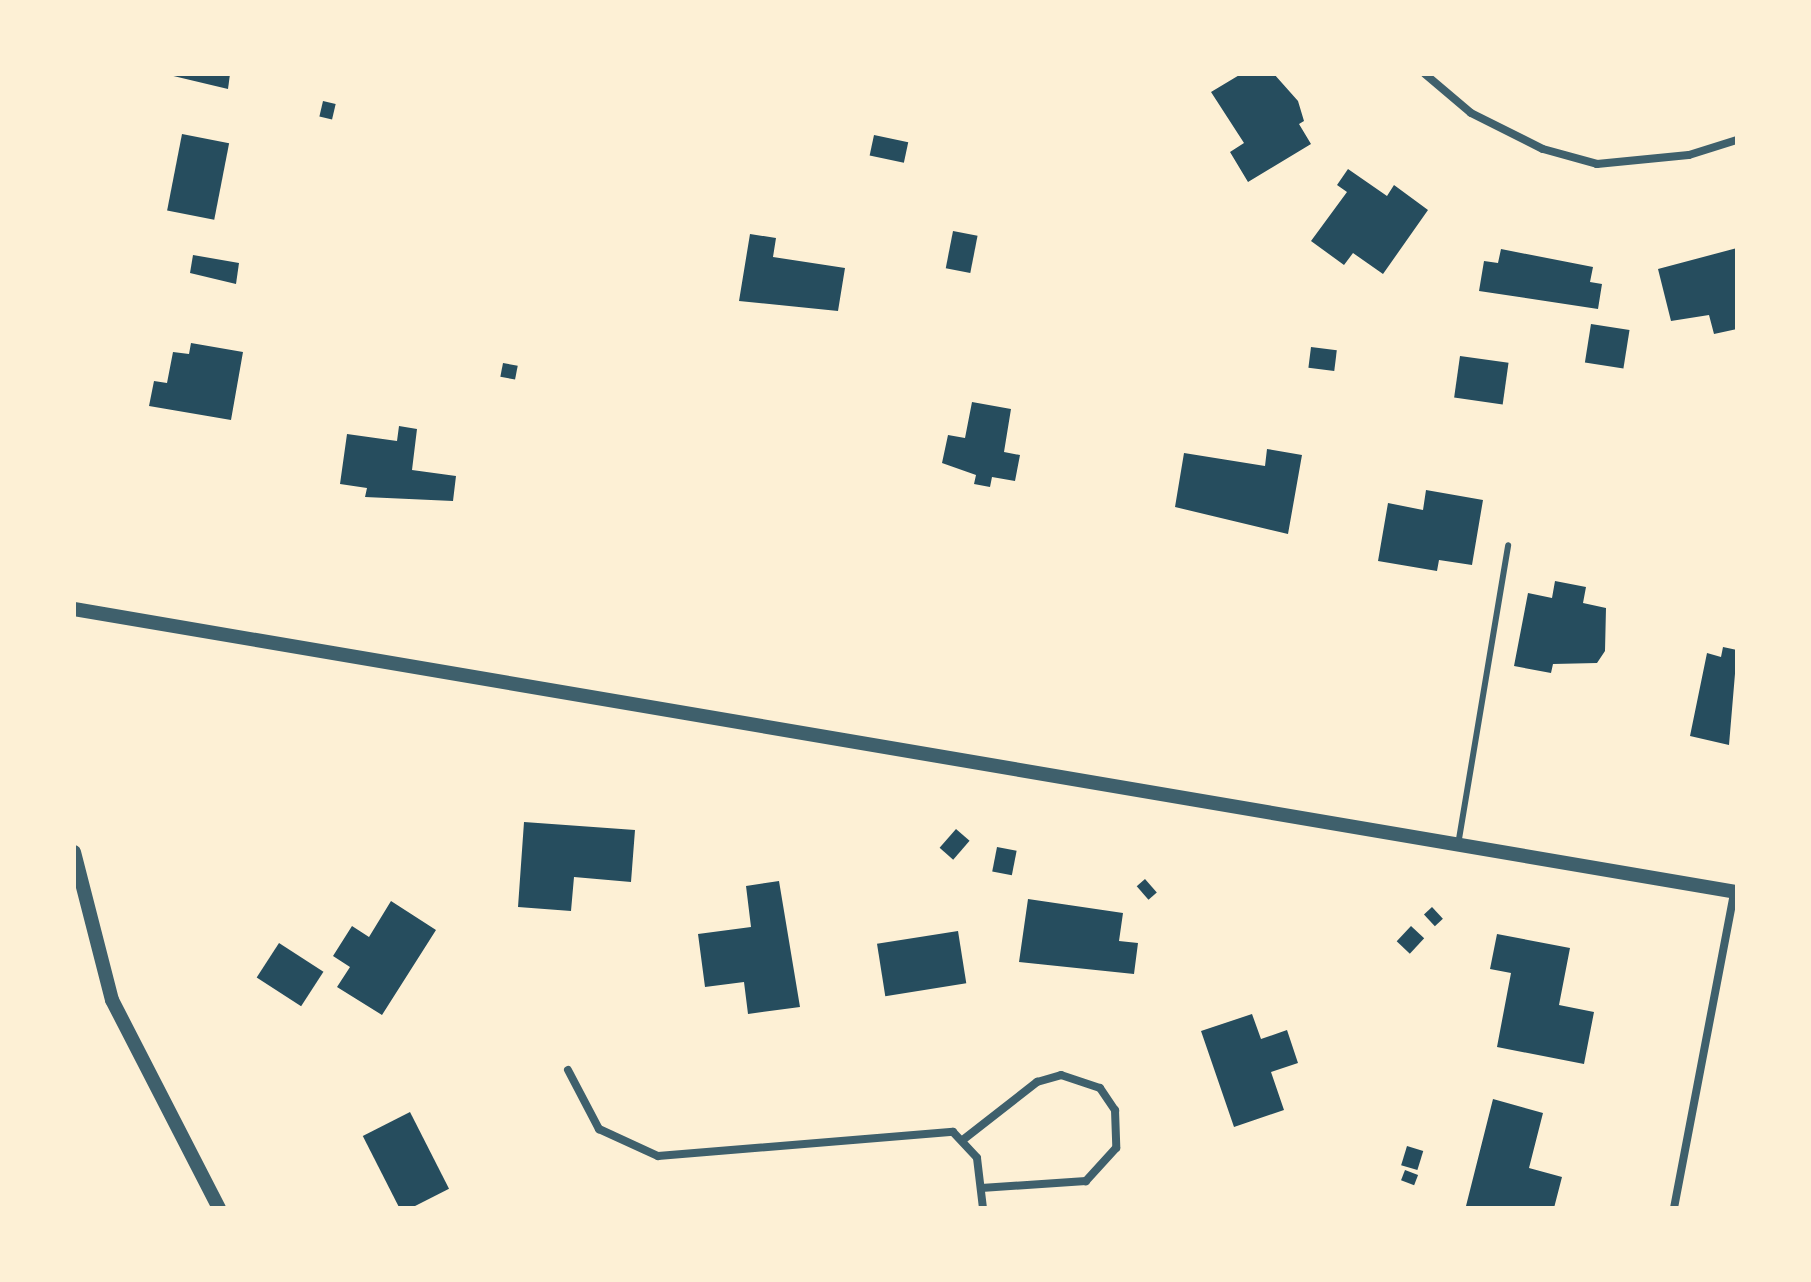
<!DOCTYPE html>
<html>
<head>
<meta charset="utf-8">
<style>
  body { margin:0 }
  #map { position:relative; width:1811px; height:1282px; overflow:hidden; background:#fdf0d5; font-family:Spectral,serif }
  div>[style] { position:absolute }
  .building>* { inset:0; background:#264d5e; transform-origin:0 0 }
  .service>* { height:6px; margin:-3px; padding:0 3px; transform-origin:3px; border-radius:3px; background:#3f606c }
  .minor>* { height:8px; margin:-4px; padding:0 4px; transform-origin:4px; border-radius:4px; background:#3f606c }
  .tertiary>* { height:14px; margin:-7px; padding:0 7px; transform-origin:7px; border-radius:7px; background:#3f606c }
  span { translate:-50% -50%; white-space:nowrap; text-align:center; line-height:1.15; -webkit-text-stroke:8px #fdf0d5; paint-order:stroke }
  .frame { position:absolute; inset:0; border:76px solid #fdf0d5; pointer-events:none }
</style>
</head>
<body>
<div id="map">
  <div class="building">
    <i style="clip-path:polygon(165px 74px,230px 74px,228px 89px)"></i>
    <i style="clip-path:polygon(1241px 74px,1274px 74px,1298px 101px,1304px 121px,1299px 124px,1311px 144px,1248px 182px,1230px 152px,1244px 143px,1211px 92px)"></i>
    <i style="left:323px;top:101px;width:13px;height:16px;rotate:13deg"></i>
    <i style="left:182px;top:134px;width:48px;height:78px;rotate:11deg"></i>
    <i style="left:874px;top:135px;width:35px;height:21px;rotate:12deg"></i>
    <i style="clip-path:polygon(1348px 169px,1387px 196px,1394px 185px,1428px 210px,1383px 274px,1353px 253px,1344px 265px,1311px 241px,1347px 192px,1337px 185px)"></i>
    <i style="left:953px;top:231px;width:25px;height:38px;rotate:11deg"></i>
    <i style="clip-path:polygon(750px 234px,776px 238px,773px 257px,845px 268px,838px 311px,739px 301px)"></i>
    <i style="clip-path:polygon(1737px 248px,1737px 329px,1714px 334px,1709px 315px,1671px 321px,1658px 269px)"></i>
    <i style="clip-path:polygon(1501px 249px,1593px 267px,1590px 282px,1602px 284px,1598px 309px,1479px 291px,1484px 261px,1498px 263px)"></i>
    <i style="clip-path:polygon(193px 255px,239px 263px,236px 284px,190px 273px)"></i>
    <i style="left:1591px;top:324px;width:39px;height:39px;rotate:9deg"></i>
    <i style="clip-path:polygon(191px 343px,243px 352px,231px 420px,149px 406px,154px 381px,167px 383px,173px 352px,189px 354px)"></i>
    <i style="left:1311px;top:347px;width:26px;height:21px;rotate:7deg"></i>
    <i style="left:1460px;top:356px;width:49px;height:42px;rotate:8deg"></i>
    <i style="left:503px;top:363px;width:15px;height:14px;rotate:11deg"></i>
    <i style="clip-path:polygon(972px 402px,1011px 409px,1004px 452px,1020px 455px,1015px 481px,992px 477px,990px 487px,974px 484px,976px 475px,942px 463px,948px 435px,965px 438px)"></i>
    <i style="clip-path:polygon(399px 426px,417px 429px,412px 470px,456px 476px,453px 501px,365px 497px,367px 488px,340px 484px,347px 434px,397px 441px)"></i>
    <i style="clip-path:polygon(1267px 449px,1302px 455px,1288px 534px,1175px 507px,1184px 453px,1265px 466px)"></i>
    <i style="clip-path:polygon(1426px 490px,1483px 500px,1472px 565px,1439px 560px,1437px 571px,1378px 561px,1388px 503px,1423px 510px)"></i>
    <i style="clip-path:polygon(1555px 581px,1586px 587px,1583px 603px,1606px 608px,1605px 651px,1597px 663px,1553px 664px,1551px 673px,1514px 666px,1528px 593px,1552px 598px)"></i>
    <i style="clip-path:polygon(1723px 647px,1737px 650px,1729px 745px,1690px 736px,1707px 653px,1721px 657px)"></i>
    <i style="clip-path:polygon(524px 822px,635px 830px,631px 882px,574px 877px,571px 911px,518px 907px)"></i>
    <i style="left:956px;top:829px;width:18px;height:25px;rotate:41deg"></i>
    <i style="left:997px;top:847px;width:20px;height:25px;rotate:11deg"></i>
    <i style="left:1145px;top:879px;width:18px;height:11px;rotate:49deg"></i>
    <i style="clip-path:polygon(779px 881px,800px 1007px,748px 1014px,744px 982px,705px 987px,698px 934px,751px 927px,746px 886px)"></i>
    <i style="clip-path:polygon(1028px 899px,1123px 913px,1119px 941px,1138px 943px,1134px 974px,1019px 962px)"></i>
    <i style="clip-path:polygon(391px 901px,436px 930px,382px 1015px,337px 987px,350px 967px,333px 956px,352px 926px,369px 937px)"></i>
    <i style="left:1432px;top:907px;width:16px;height:11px;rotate:47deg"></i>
    <i style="left:1411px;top:926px;width:18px;height:21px;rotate:43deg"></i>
    <i style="left:958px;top:931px;width:53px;height:82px;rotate:81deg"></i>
    <i style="clip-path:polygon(1497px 934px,1570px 948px,1559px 1005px,1594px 1012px,1584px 1064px,1497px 1047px,1511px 973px,1490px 969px)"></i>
    <i style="left:279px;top:943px;width:53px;height:41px;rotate:33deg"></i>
    <i style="clip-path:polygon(1252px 1014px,1261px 1039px,1287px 1030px,1298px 1063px,1271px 1072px,1284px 1110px,1234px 1127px,1201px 1031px)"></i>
    <i style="clip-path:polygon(1493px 1099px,1543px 1113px,1529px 1168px,1562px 1177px,1554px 1208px,1466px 1206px)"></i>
    <i style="left:410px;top:1112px;width:86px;height:53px;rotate:63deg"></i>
    <i style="left:1407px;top:1146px;width:17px;height:20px;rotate:17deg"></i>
    <i style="left:1405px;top:1170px;width:14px;height:11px;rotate:21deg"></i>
  </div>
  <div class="service">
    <i style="left:1458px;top:845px;width:304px;rotate:-80.5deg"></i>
  </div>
  <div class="minor">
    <i style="left:1425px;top:74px;width:60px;rotate:40.3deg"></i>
    <i style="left:1471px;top:113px;width:80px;rotate:26.6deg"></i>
    <i style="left:1543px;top:149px;width:56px;rotate:15.5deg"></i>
    <i style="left:1597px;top:164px;width:92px;rotate:-5.6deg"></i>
    <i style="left:1689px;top:155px;width:50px;rotate:-17.4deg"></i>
    <i style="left:568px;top:1070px;width:67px;rotate:62.3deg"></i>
    <i style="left:599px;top:1129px;width:65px;rotate:24.6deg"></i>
    <i style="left:658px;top:1156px;width:296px;rotate:-4.7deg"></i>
    <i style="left:953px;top:1132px;width:35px;rotate:47deg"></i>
    <i style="left:977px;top:1158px;width:50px;rotate:83.2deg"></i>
    <i style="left:964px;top:1139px;width:93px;rotate:-38deg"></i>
    <i style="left:1037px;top:1082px;width:25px;rotate:-16deg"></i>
    <i style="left:1061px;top:1075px;width:41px;rotate:18.4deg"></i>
    <i style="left:1100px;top:1088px;width:27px;rotate:56deg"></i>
    <i style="left:1115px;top:1110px;width:38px;rotate:88deg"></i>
    <i style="left:1116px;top:1148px;width:45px;rotate:132.3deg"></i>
    <i style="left:1086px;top:1181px;width:105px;rotate:176.2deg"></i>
    <i style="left:1674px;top:1208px;width:322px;rotate:-79.2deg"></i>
  </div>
  <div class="tertiary">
    <i style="left:74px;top:609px;width:1687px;rotate:9.66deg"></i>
    <i style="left:74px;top:852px;width:153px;rotate:75.6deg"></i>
    <i style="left:112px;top:1000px;width:234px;rotate:62.8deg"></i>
  </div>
  <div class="frame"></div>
</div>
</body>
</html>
